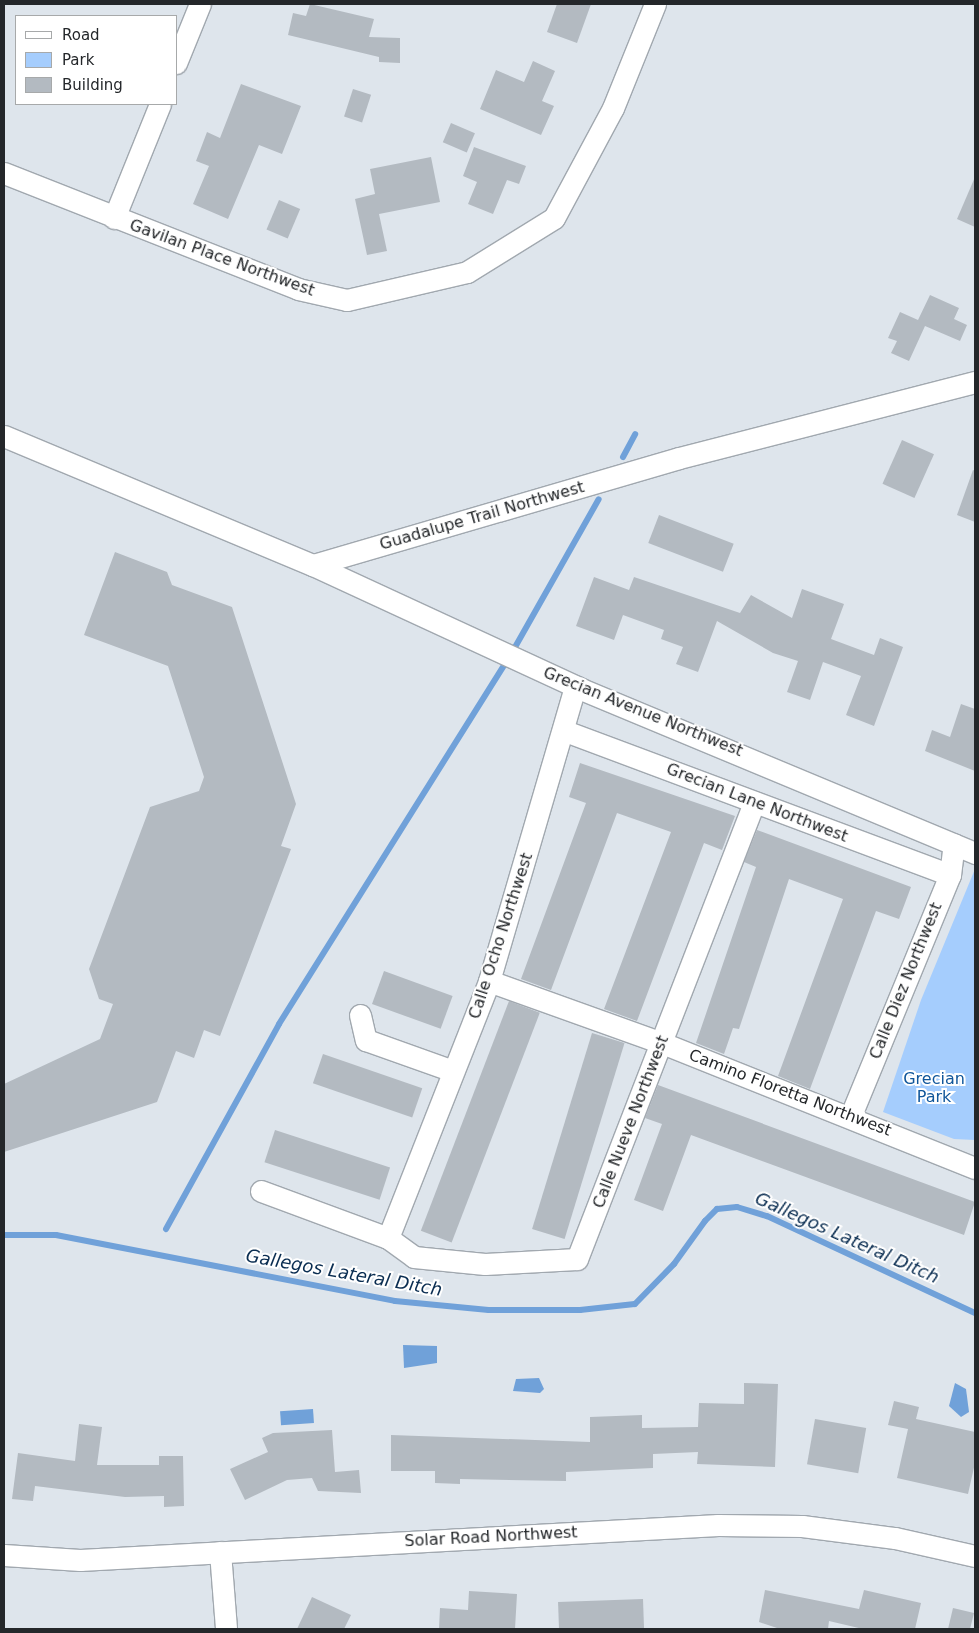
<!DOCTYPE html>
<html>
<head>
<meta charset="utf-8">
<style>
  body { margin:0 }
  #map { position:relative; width:979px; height:1633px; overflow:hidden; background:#dee5ec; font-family:"DejaVu Sans",sans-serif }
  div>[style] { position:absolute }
  .green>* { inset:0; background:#a5cdfd }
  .water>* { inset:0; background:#70a1d9; transform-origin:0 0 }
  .stream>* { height:6px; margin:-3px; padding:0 3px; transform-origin:3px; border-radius:3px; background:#70a1d9 }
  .building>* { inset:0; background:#b3bac1; transform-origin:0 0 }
  .roads { filter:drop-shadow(1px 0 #a1a8af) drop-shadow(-1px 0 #a1a8af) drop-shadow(0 1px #a1a8af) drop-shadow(0 -1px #a1a8af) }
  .minor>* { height:21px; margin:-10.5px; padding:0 10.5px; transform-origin:10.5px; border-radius:10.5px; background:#fff }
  span { translate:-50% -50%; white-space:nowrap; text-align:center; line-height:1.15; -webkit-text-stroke:4px #fff; paint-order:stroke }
  .street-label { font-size:16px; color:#24272a }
  .park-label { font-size:16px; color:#10569a }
  .water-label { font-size:18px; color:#0a2d51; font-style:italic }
  .frame { position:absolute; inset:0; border:5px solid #24272a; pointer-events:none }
  .legend { position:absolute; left:15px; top:15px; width:162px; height:90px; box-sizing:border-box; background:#fff; border:1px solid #a7a9aa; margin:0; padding:6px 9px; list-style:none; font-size:15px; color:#24272a }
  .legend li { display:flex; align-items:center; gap:10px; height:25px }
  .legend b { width:25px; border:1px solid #a7a9aa }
</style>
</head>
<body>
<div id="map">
  <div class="green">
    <i style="clip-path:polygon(975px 869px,975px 1140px,954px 1139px,883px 1112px,921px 1000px)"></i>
  </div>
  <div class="water">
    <i style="clip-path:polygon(403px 1345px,437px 1346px,437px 1363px,404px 1368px)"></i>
    <i style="clip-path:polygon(539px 1378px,544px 1389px,540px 1393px,513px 1391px,516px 1379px)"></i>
    <i style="clip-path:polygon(955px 1383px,966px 1389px,969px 1412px,961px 1417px,949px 1406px)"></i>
    <i style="left:313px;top:1409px;width:14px;height:33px;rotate:86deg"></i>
  </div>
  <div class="stream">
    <i style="left:623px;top:457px;width:26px;rotate:-62deg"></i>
    <i style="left:166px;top:1229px;width:234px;rotate:-61.1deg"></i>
    <i style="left:279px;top:1024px;width:434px;rotate:-57.9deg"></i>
    <i style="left:510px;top:656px;width:180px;rotate:-60.5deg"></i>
    <i style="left:4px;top:1235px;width:52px"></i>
    <i style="left:56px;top:1235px;width:345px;rotate:11deg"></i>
    <i style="left:395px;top:1301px;width:94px;rotate:5.5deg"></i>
    <i style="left:489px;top:1310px;width:91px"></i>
    <i style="left:580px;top:1310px;width:55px;rotate:-6.2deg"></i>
    <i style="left:635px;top:1304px;width:56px;rotate:-45.7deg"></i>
    <i style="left:674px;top:1264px;width:53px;rotate:-54.2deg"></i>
    <i style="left:705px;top:1221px;width:17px;rotate:-45deg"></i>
    <i style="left:717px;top:1209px;width:20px;rotate:-6deg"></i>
    <i style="left:737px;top:1207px;width:31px;rotate:17deg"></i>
    <i style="left:767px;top:1216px;width:230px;rotate:25deg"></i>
  </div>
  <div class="building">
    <i style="clip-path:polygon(310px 4px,374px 19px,369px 37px,400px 38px,400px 63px,379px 62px,379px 57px,288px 35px,293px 13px,306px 16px)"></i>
    <i style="clip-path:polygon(557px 4px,591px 4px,577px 43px,547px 32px)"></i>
    <i style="clip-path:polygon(533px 61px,555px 71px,542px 101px,554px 106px,541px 135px,480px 109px,496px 70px,524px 82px)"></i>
    <i style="clip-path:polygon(241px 84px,301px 106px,282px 154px,259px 145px,228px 219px,193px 204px,209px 166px,196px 161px,207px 132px,220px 138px)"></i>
    <i style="left:353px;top:89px;width:19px;height:29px;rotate:18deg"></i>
    <i style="left:451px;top:123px;width:26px;height:21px;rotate:23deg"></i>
    <i style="clip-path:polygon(474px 147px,526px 166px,519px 184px,507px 180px,493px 214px,468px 204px,477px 182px,463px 176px)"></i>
    <i style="clip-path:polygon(431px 157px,440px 202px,379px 214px,387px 251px,367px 255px,355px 199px,375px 194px,370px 169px)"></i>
    <i style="clip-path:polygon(975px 177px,975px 227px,957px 219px)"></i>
    <i style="left:279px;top:200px;width:23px;height:32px;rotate:23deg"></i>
    <i style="clip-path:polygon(930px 295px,959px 308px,954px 319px,967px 325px,960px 341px,925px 326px,909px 361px,891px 353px,897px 341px,888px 338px,900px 312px,918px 320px)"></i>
    <i style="left:902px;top:440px;width:35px;height:48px;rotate:24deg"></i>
    <i style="clip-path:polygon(973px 470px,975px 471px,975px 522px,957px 515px)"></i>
    <i style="left:659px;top:515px;width:80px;height:30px;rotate:21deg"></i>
    <i style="clip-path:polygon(115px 552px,167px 572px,172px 585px,232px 607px,296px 804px,281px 846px,291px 849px,220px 1036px,204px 1030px,194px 1058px,176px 1051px,157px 1102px,4px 1152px,4px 1084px,100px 1039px,113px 1004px,99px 999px,89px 969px,150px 807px,199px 791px,204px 777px,168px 666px,84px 635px)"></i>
    <i style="clip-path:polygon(594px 577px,629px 590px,634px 577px,740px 613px,751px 595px,792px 618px,802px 589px,844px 604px,831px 639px,874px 655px,880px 638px,903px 647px,874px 726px,846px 715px,861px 676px,823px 662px,810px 700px,787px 692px,798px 661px,773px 653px,717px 621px,698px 672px,676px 664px,683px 647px,661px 639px,664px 630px,623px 615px,614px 640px,576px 626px)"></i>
    <i style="clip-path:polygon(961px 704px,975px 709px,975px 771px,925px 751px,932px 730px,950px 737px)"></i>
    <i style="clip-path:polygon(580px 763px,735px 816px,722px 850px,704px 843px,637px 1021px,604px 1009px,671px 832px,617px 813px,551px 990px,521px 979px,586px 803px,569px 797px)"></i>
    <i style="clip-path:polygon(757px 830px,911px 887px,899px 919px,876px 911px,810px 1089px,778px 1076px,843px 899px,789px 879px,739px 1029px,733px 1028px,724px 1054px,696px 1043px,756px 867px,744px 862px)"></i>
    <i style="left:384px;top:971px;width:73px;height:35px;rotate:20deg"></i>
    <i style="left:509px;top:1001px;width:33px;height:246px;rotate:21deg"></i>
    <i style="left:592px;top:1033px;width:34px;height:205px;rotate:17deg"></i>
    <i style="left:323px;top:1054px;width:105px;height:31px;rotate:19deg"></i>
    <i style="clip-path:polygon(658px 1085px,975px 1202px,964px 1235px,691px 1135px,663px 1211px,634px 1200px,662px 1124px,645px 1118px)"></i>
    <i style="left:275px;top:1130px;width:121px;height:34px;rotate:18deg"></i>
    <i style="clip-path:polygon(744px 1383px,778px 1384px,775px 1467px,697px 1464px,698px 1452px,653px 1454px,653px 1468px,566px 1472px,566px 1481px,460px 1479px,460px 1484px,435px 1483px,435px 1471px,391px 1471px,391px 1435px,590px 1442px,590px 1417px,642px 1415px,642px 1428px,698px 1427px,699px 1403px,744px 1404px)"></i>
    <i style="clip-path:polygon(894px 1401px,919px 1407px,916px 1419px,975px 1432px,975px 1463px,968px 1494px,897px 1478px,908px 1429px,888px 1425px)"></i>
    <i style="left:815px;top:1419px;width:52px;height:46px;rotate:10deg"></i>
    <i style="clip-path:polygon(79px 1424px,102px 1427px,97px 1465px,159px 1465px,159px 1456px,183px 1456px,184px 1506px,164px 1507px,164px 1496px,125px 1497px,35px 1486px,33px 1501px,12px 1499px,18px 1453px,75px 1461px)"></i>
    <i style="clip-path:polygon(332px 1430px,335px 1472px,359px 1470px,361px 1493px,318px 1491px,312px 1478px,287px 1480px,245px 1500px,230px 1469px,268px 1452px,262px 1438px,273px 1433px)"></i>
    <i style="clip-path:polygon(765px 1590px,859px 1609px,864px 1590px,921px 1603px,915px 1629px,863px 1629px,829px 1621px,828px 1629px,780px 1629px,759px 1622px)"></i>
    <i style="clip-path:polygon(469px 1591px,517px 1594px,515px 1629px,439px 1629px,440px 1608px,468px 1610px)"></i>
    <i style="clip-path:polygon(312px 1597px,351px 1615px,344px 1629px,297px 1629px)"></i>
    <i style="left:643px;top:1599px;width:30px;height:85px;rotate:88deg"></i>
    <i style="clip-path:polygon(953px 1608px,974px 1613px,970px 1629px,948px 1629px)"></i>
  </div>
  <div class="roads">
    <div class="minor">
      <i style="left:176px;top:63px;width:64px;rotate:-67.9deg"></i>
      <i style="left:4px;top:173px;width:316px;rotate:21.5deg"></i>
      <i style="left:298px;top:289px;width:50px;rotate:12.7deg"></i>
      <i style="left:347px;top:300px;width:123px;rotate:-13.1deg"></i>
      <i style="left:467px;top:272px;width:102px;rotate:-31.8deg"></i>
      <i style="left:554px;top:218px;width:125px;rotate:-61.8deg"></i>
      <i style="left:613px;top:108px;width:112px;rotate:-68deg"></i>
      <i style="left:114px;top:218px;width:123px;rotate:-68deg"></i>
      <i style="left:4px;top:436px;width:335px;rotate:22.7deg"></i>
      <i style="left:313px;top:565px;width:381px;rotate:-16.3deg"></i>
      <i style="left:679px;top:458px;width:306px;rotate:-14.4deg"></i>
      <i style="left:313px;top:565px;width:295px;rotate:24.8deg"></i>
      <i style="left:581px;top:689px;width:427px;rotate:22.6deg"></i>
      <i style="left:565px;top:731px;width:411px;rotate:20.5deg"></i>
      <i style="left:489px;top:981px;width:184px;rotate:19.7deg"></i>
      <i style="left:662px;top:1043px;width:337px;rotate:21.8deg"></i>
      <i style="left:360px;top:1015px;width:26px;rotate:77deg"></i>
      <i style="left:366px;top:1040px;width:92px;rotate:19.6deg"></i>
      <i style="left:851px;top:1115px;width:260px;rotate:-67.6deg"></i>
      <i style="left:950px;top:875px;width:31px;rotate:-83deg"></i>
      <i style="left:261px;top:1191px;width:135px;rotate:20.3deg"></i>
      <i style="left:388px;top:1238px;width:32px;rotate:36deg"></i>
      <i style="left:414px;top:1257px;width:71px;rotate:5.6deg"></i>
      <i style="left:485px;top:1264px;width:92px;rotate:-3.1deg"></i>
      <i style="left:577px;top:1259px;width:490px;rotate:-68.8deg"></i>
      <i style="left:388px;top:1238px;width:276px;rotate:-68.5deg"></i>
      <i style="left:489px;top:981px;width:307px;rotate:-73.7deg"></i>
      <i style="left:220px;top:1552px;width:77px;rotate:85.5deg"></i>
      <i style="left:4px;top:1555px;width:76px;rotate:3.8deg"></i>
      <i style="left:80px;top:1560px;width:639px;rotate:-3.14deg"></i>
      <i style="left:718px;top:1525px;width:84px;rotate:0.7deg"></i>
      <i style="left:802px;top:1526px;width:94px;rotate:7.4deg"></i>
      <i style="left:895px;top:1538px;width:82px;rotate:12.7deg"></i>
    </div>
  </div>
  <div class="street-label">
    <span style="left:222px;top:258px;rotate:20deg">Gavilan Place Northwest</span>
    <span style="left:482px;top:516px;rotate:-16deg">Guadalupe Trail Northwest</span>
    <span style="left:643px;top:712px;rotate:22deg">Grecian Avenue Northwest</span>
    <span style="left:757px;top:803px;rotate:21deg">Grecian Lane Northwest</span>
    <span style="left:501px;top:936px;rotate:-72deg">Calle Ocho Northwest</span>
    <span style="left:906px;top:981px;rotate:-68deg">Calle Diez Northwest</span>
    <span style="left:790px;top:1093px;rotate:21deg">Camino Floretta Northwest</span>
    <span style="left:631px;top:1122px;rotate:-69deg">Calle Nueve Northwest</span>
    <span style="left:491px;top:1537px;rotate:-3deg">Solar Road Northwest</span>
  </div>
  <div class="park-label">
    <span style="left:934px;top:1088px">Grecian<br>Park</span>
  </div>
  <div class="water-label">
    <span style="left:847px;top:1238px;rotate:24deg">Gallegos Lateral Ditch</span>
    <span style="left:344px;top:1273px;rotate:10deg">Gallegos Lateral Ditch</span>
  </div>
  <div class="frame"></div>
  <ul class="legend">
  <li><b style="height:6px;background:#fff"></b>Road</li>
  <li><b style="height:14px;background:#a5cdfd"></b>Park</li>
  <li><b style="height:14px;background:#b3bac1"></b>Building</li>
  </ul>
</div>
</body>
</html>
